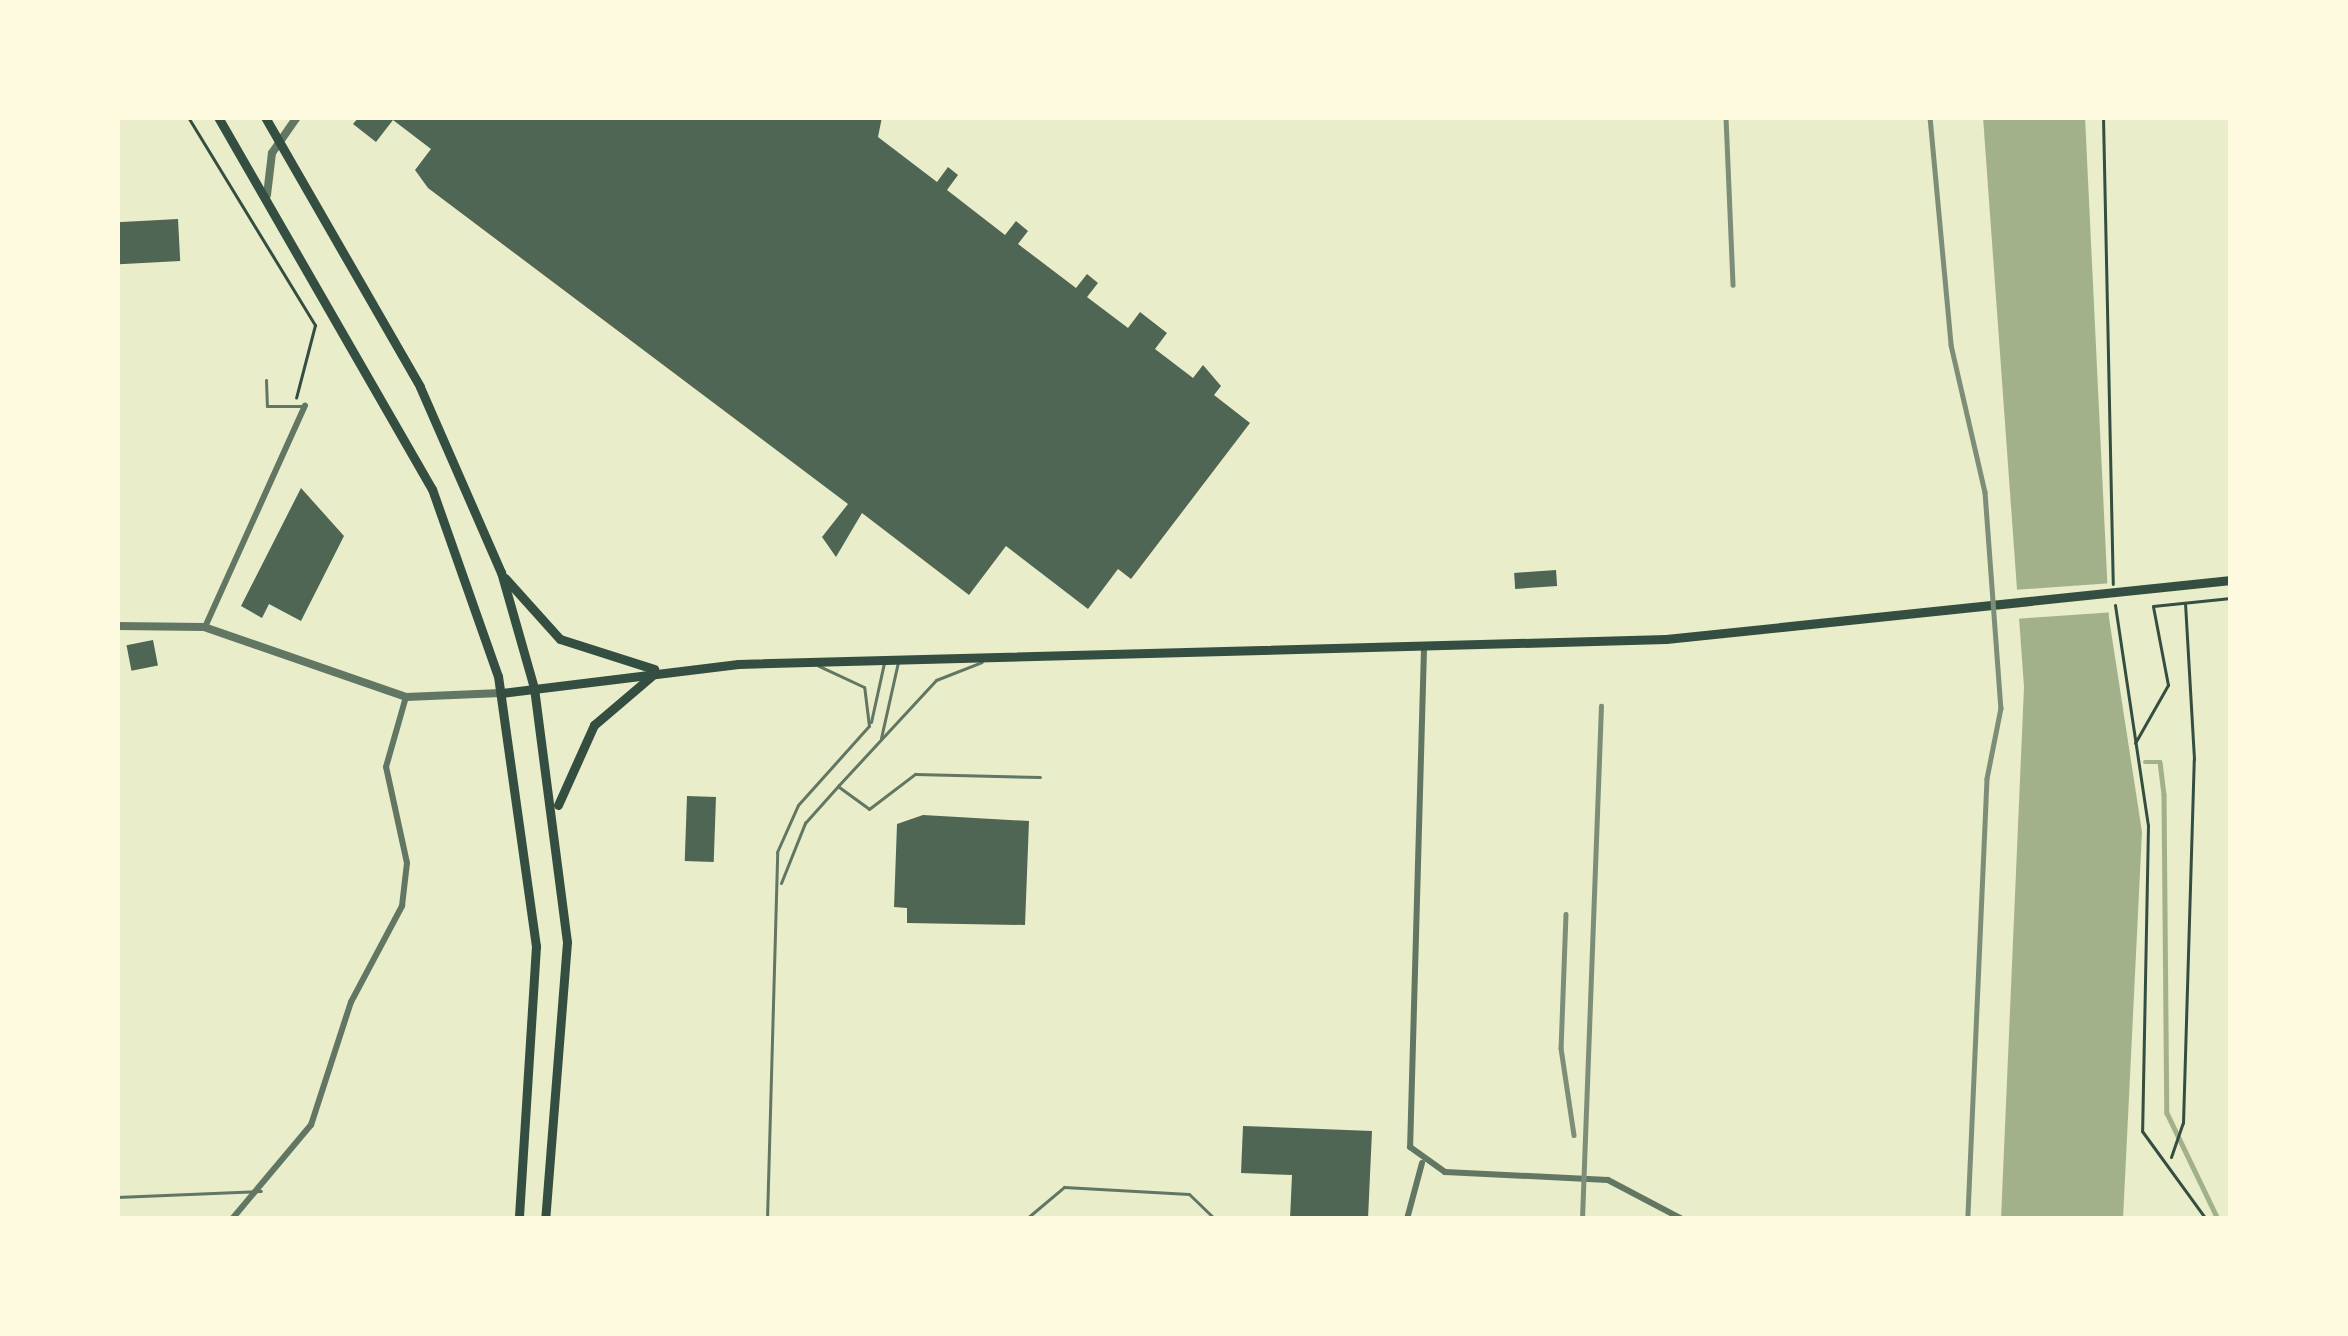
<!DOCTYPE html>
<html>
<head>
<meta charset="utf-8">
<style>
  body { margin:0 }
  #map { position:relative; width:2348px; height:1336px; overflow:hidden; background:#e9edc9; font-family:"Roboto Condensed",sans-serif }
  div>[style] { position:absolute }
  .water>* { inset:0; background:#a3b18a }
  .pier>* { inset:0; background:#e9edc9; transform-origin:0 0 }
  .stream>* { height:4.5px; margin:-2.25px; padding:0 2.25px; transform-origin:2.25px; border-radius:2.25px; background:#a3b18a }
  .building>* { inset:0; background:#4f6655; transform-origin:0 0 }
  .path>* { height:3px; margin:-1.5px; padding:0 1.5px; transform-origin:1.5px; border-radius:1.5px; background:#344e41 }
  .service>* { height:3px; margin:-1.5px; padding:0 1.5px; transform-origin:1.5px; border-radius:1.5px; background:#617663 }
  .minor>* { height:6px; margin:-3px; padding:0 3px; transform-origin:3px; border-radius:3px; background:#617663 }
  .tertiary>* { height:8px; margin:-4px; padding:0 4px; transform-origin:4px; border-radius:4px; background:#617663 }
  .secondary>* { height:9px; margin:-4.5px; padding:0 4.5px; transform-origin:4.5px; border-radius:4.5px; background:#344e41 }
  .rail>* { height:4.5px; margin:-2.25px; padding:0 2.25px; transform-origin:2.25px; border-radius:2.25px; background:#7c8e77 }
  span { translate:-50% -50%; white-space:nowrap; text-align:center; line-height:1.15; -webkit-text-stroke:9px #fefae0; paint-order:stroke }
  .frame { position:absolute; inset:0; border:120px solid #fefae0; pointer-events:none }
</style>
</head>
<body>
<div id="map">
  <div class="water">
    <i style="clip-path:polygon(1983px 117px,2085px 117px,2109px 618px,2142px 832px,2123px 1219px,2001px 1219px,2024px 687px)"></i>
  </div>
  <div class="pier">
    <i style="left:2113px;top:583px;width:29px;height:100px;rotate:86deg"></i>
  </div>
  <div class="stream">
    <i style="left:2145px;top:762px;width:15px"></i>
    <i style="left:2160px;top:762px;width:33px;rotate:83deg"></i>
    <i style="left:2164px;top:795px;width:318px;rotate:89.5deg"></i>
    <i style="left:2167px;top:1113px;width:118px;rotate:64.3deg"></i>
  </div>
  <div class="building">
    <i style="clip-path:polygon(359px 117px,882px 117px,878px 137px,937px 182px,948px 167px,958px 175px,947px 190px,1005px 235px,1016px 221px,1028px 231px,1018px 244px,1076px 288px,1087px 274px,1098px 283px,1087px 297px,1128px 328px,1140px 312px,1167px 333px,1155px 349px,1193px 378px,1203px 365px,1221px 386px,1214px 395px,1250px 423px,1131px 579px,1118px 569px,1088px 609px,1006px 546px,969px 595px,862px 513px,836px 557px,822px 537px,848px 504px,428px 188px,415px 170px,431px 149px,393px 120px,376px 142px,353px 124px)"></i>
    <i style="left:178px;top:219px;width:42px;height:61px;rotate:87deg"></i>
    <i style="clip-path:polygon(301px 488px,344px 536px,301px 621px,269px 604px,262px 618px,241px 606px)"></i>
    <i style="left:1556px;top:570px;width:16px;height:42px;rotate:86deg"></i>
    <i style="left:153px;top:640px;width:26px;height:27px;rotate:79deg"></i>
    <i style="left:687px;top:796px;width:29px;height:65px;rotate:2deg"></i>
    <i style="clip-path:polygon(923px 815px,1029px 821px,1025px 925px,907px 923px,907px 908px,894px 907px,897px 824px)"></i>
    <i style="clip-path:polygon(1243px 1126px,1372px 1131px,1368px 1219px,1290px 1219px,1292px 1175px,1241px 1173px)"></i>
  </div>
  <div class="path">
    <i style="left:188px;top:117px;width:244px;rotate:58.6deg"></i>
    <i style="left:315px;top:325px;width:75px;rotate:104.6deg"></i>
    <i style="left:2103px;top:117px;width:467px;rotate:88.8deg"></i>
    <i style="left:2115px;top:605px;width:222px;rotate:81.5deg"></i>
    <i style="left:2148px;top:825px;width:306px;rotate:91.1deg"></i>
    <i style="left:2142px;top:1131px;width:109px;rotate:54deg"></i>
    <i style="left:2135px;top:743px;width:67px;rotate:-60.4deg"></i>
    <i style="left:2168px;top:685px;width:80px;rotate:-100.8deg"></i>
    <i style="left:2153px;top:606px;width:78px;rotate:-5.9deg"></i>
    <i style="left:2171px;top:1157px;width:36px;rotate:-71deg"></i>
    <i style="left:2183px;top:1123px;width:364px;rotate:-88.3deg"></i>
    <i style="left:2194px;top:759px;width:155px;rotate:-93.3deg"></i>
  </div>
  <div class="service">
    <i style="left:266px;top:380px;width:26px;rotate:88deg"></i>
    <i style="left:267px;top:406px;width:38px"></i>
    <i style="left:871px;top:722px;width:60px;rotate:-77.6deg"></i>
    <i style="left:881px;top:738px;width:78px;rotate:-77.4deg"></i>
    <i style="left:839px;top:787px;width:37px;rotate:36deg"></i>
    <i style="left:869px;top:809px;width:58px;rotate:-37.3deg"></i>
    <i style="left:915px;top:774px;width:125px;rotate:1.4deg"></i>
    <i style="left:781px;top:883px;width:65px;rotate:-68.2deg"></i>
    <i style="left:805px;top:823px;width:50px;rotate:-48.3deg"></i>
    <i style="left:838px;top:786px;width:144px;rotate:-47.2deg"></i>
    <i style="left:936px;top:680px;width:49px;rotate:-21.4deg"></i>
    <i style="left:117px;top:1197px;width:144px;rotate:-2.4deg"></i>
    <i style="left:767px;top:1219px;width:367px;rotate:-88.4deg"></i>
    <i style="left:777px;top:852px;width:51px;rotate:-65.9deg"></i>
    <i style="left:798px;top:805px;width:106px;rotate:-48.1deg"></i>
    <i style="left:869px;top:726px;width:39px;rotate:-97deg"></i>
    <i style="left:864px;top:687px;width:50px;rotate:-155deg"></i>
    <i style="left:801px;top:1219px;width:47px"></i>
    <i style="left:1026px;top:1219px;width:50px;rotate:-40.1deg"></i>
    <i style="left:1064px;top:1187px;width:125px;rotate:3.2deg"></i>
    <i style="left:1189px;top:1194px;width:36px;rotate:44deg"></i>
  </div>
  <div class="minor">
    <i style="left:205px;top:627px;width:243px;rotate:-65.7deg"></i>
    <i style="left:1424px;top:649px;width:498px;rotate:91.6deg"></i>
    <i style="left:1410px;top:1147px;width:43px;rotate:35.5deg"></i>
    <i style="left:1445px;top:1172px;width:163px;rotate:2.8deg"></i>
    <i style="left:1608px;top:1180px;width:84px;rotate:27.8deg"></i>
    <i style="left:232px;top:1219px;width:123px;rotate:-50deg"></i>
    <i style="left:311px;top:1125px;width:129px;rotate:-72deg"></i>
    <i style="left:351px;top:1002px;width:109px;rotate:-62deg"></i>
    <i style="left:402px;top:906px;width:43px;rotate:-83.4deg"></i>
    <i style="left:407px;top:863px;width:98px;rotate:-102.3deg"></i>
    <i style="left:386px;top:767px;width:73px;rotate:-74.1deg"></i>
    <i style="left:1407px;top:1219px;width:58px;rotate:-75deg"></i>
  </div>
  <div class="tertiary">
    <i style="left:267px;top:195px;width:42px;rotate:-83.2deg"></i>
    <i style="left:272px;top:153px;width:44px;rotate:-55.2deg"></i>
    <i style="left:117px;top:626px;width:87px;rotate:0.7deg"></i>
    <i style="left:204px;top:627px;width:214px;rotate:19.1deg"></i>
    <i style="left:406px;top:697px;width:95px;rotate:-2.4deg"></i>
  </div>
  <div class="secondary">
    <i style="left:218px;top:117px;width:429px;rotate:60.1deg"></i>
    <i style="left:432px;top:489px;width:198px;rotate:70.6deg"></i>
    <i style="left:498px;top:676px;width:273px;rotate:82deg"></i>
    <i style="left:536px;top:946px;width:274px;rotate:93.6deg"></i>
    <i style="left:265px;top:117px;width:311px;rotate:60.1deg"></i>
    <i style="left:420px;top:387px;width:202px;rotate:66.4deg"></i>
    <i style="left:501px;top:572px;width:121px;rotate:74.1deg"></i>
    <i style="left:534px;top:688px;width:256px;rotate:82.6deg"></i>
    <i style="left:567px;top:942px;width:278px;rotate:94.5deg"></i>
    <i style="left:505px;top:578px;width:82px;rotate:48deg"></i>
    <i style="left:560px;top:639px;width:99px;rotate:17.7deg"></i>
    <i style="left:502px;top:693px;width:238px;rotate:-7deg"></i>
    <i style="left:738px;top:664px;width:928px;rotate:-1.54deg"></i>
    <i style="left:1666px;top:639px;width:568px;rotate:-5.96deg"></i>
    <i style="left:558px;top:805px;width:88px;rotate:-65.8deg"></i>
    <i style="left:594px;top:725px;width:80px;rotate:-40.4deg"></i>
  </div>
  <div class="rail">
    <i style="left:1726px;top:117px;width:168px;rotate:87.6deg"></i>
    <i style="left:1930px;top:117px;width:229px;rotate:84.7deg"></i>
    <i style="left:1951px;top:345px;width:151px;rotate:77deg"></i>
    <i style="left:1985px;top:492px;width:217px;rotate:85.8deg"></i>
    <i style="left:2001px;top:708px;width:72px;rotate:101.2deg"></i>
    <i style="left:1987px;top:779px;width:440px;rotate:92.5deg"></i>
    <i style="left:1566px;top:914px;width:134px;rotate:92.1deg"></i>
    <i style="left:1561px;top:1048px;width:88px;rotate:81.5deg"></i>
    <i style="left:1582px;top:1219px;width:513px;rotate:-87.88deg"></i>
  </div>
  <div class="frame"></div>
</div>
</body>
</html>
